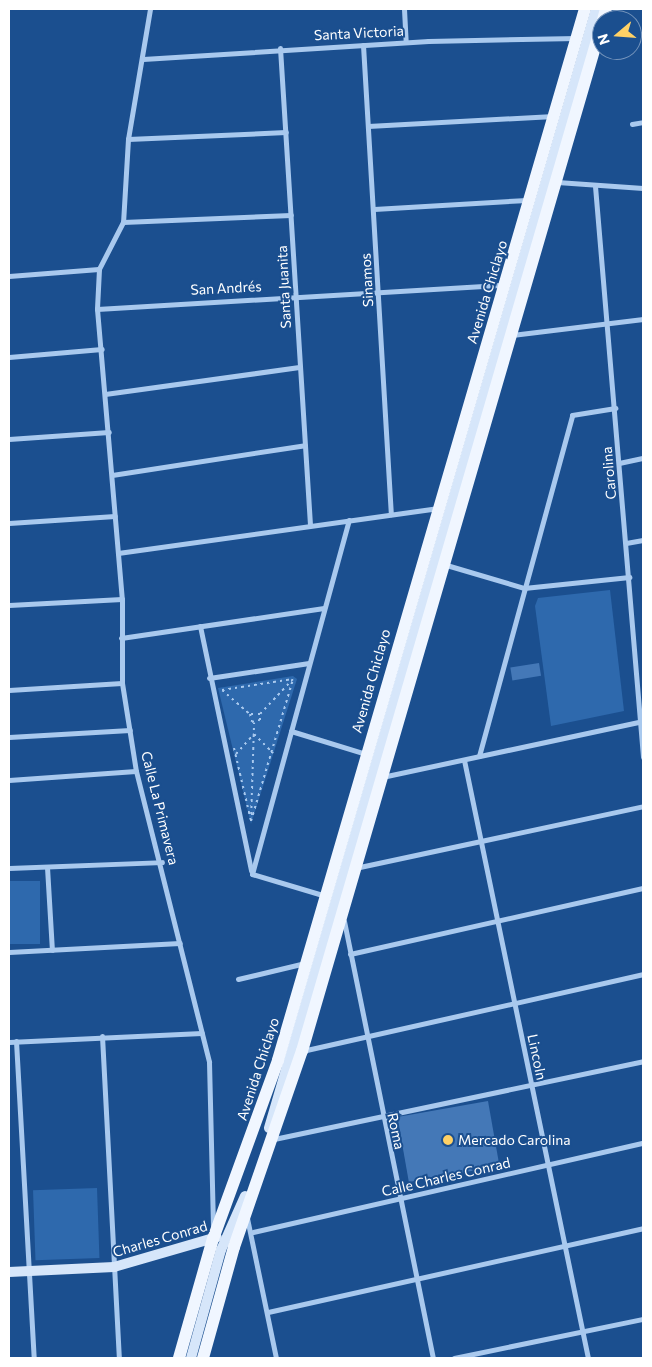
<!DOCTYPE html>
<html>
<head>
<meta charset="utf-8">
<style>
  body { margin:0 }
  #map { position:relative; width:652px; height:1367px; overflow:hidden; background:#1b4f8f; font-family:Commissioner,sans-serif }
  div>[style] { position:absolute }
  .green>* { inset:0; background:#2e69ad; transform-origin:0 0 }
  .building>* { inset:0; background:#4478b7; transform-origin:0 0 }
  .path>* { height:2px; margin-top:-1px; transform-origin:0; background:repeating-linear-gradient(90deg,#a9c9ee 0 2.5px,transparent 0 6.5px) }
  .street>* { height:5px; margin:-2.5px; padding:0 2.5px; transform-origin:2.5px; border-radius:2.5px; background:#a9c9ee }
  .secondary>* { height:10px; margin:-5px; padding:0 5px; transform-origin:5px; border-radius:5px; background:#d6e6fa }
  .primary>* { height:12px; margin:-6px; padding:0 6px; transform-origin:6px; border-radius:6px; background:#f0f6ff }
  .dots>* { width:14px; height:14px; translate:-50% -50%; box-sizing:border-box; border:2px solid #1b4f8f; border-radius:50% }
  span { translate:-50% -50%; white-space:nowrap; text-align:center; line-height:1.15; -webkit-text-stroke:4px #1b4f8f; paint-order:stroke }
  .street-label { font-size:14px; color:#fff }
  .poi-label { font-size:14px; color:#fff }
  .left { translate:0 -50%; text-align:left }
  .frame { position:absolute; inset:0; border:10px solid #fff; pointer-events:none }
  .north { position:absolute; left:592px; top:10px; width:50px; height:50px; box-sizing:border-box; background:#1b4f8f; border:1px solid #7695bc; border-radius:50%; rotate:252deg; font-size:14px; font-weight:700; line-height:20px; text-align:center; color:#fff }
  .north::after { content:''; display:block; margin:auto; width:18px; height:22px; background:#ffd166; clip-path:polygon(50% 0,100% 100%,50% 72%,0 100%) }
</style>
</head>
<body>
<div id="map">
  <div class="green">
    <i style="clip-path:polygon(610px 590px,624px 711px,551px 726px,535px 606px,538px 598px)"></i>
    <i style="clip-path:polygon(293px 676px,297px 679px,251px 824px,218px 688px)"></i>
    <i style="left:9px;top:881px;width:31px;height:63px"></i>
    <i style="left:97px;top:1188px;width:70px;height:64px;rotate:88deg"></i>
  </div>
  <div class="building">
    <i style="left:539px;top:663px;width:13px;height:29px;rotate:81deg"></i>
    <i style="left:488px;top:1101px;width:66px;height:92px;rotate:80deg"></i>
  </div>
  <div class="path">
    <i style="left:222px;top:690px;width:72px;rotate:-8.8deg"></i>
    <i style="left:222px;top:690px;width:37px;rotate:41deg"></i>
    <i style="left:260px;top:714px;width:10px;rotate:180deg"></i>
    <i style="left:250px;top:714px;width:8px;rotate:76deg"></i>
    <i style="left:252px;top:722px;width:8px;rotate:-14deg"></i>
    <i style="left:260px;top:720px;width:6px;rotate:-90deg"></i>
    <i style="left:260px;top:714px;width:48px;rotate:-46.7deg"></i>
    <i style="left:234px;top:748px;width:75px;rotate:76.9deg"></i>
    <i style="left:236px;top:754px;width:27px;rotate:-48deg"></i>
    <i style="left:254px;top:734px;width:27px;rotate:45deg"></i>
    <i style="left:251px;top:821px;width:148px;rotate:-73.5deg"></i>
    <i style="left:251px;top:821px;width:98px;rotate:-88.2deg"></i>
  </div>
  <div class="street">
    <i style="left:150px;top:9px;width:132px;rotate:99.6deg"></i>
    <i style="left:128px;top:139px;width:83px;rotate:93.4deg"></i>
    <i style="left:123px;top:222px;width:53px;rotate:117.1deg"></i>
    <i style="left:99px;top:269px;width:40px;rotate:92.9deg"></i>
    <i style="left:97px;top:309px;width:291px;rotate:85.1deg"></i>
    <i style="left:122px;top:599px;width:84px;rotate:90deg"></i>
    <i style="left:122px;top:683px;width:89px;rotate:81deg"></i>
    <i style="left:136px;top:771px;width:300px;rotate:75.9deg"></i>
    <i style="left:209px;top:1062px;width:166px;rotate:88.6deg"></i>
    <i style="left:404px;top:9px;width:33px;rotate:87deg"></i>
    <i style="left:632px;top:34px;width:11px"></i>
    <i style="left:363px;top:45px;width:470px;rotate:86.6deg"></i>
    <i style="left:280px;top:48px;width:478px;rotate:86.4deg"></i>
    <i style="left:143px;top:59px;width:286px;rotate:-3.6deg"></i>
    <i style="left:428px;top:41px;width:149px;rotate:-1.2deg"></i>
    <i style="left:632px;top:124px;width:11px;rotate:-10deg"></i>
    <i style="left:368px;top:126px;width:186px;rotate:-3.1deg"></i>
    <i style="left:128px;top:139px;width:158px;rotate:-2.5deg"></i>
    <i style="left:557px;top:182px;width:86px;rotate:4deg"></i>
    <i style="left:595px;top:186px;width:573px;rotate:85.19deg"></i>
    <i style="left:374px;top:209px;width:153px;rotate:-3.4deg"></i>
    <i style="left:123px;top:222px;width:168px;rotate:-2.4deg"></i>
    <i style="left:9px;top:276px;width:90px;rotate:-4.4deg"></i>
    <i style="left:97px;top:309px;width:408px;rotate:-3.4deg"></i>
    <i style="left:512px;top:335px;width:132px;rotate:-7deg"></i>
    <i style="left:9px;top:357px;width:93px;rotate:-4.9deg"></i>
    <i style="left:105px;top:394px;width:196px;rotate:-7.9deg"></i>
    <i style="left:9px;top:439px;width:100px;rotate:-4deg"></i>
    <i style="left:619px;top:463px;width:25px;rotate:-12deg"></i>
    <i style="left:112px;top:475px;width:195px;rotate:-8.8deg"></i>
    <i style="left:9px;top:523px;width:106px;rotate:-3.8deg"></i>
    <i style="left:626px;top:543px;width:17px;rotate:-10deg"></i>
    <i style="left:118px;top:553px;width:322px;rotate:-8deg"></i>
    <i style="left:443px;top:564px;width:84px;rotate:16.5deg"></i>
    <i style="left:524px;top:588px;width:106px;rotate:-6deg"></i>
    <i style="left:9px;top:605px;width:113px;rotate:-3deg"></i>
    <i style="left:200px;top:626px;width:250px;rotate:78.2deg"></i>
    <i style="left:121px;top:638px;width:205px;rotate:-8.4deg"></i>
    <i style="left:209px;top:678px;width:101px;rotate:-8.5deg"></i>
    <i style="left:9px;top:690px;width:113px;rotate:-3.5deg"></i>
    <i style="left:291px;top:731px;width:78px;rotate:17deg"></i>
    <i style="left:9px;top:737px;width:121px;rotate:-3.3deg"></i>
    <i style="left:479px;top:756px;width:353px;rotate:-74.7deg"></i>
    <i style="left:572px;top:415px;width:44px;rotate:-9.2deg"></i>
    <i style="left:464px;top:760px;width:611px;rotate:78.29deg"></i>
    <i style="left:382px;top:777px;width:267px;rotate:-12.1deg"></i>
    <i style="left:9px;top:780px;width:127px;rotate:-4.1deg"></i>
    <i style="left:47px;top:867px;width:83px;rotate:86.6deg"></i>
    <i style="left:9px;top:868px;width:153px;rotate:-2.2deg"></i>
    <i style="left:355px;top:868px;width:295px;rotate:-12.1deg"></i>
    <i style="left:252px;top:874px;width:77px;rotate:16.6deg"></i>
    <i style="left:252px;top:874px;width:367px;rotate:-74.7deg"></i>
    <i style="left:344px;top:921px;width:446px;rotate:78.5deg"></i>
    <i style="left:9px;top:952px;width:171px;rotate:-3deg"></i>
    <i style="left:350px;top:954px;width:300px;rotate:-12.7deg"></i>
    <i style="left:238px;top:979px;width:69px;rotate:-13.4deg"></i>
    <i style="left:102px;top:1036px;width:322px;rotate:87deg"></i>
    <i style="left:16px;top:1041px;width:318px;rotate:86.8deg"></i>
    <i style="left:9px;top:1042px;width:193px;rotate:-2.7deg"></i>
    <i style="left:302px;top:1051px;width:350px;rotate:-12.7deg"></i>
    <i style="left:274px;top:1139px;width:377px;rotate:-11.9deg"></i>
    <i style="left:247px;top:1218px;width:143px;rotate:78.3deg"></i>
    <i style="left:253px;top:1232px;width:400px;rotate:-12.9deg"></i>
    <i style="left:268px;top:1312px;width:384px;rotate:-12.6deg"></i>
    <i style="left:454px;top:1358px;width:193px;rotate:-11.7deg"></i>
  </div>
  <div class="secondary">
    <i style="left:269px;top:1128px;width:1166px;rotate:-73.71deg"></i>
    <i style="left:9px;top:1272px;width:105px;rotate:-2.7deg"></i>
    <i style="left:114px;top:1267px;width:107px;rotate:-16.2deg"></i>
    <i style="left:191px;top:1358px;width:112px;rotate:-74.5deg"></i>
    <i style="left:221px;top:1250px;width:59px;rotate:-66deg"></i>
  </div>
  <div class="primary">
    <i style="left:603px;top:20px;width:11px;rotate:-75deg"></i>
    <i style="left:179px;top:1358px;width:124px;rotate:-74.1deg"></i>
    <i style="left:213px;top:1239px;width:190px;rotate:-70deg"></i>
    <i style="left:278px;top:1060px;width:1095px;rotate:-73.72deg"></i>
    <i style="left:203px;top:1358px;width:115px;rotate:-74.4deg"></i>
    <i style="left:234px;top:1247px;width:207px;rotate:-70.9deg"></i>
    <i style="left:302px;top:1051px;width:1071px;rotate:-73.73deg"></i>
  </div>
  <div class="dots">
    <i style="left:448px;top:1140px;background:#ffd166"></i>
  </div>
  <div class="street-label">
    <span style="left:359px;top:33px;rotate:-3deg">Santa Victoria</span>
    <span style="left:367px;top:280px;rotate:-93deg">Sinamos</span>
    <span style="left:284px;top:287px;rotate:-93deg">Santa Juanita</span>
    <span style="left:226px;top:288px;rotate:-3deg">San Andrés</span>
    <span style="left:487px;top:292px;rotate:-73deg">Avenida Chiclayo</span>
    <span style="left:609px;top:473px;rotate:-95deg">Carolina</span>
    <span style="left:371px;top:681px;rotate:-74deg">Avenida Chiclayo</span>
    <span style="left:160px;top:808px;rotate:76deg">Calle La Primavera</span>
    <span style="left:537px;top:1057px;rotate:78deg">Lincoln</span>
    <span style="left:258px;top:1069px;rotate:-72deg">Avenida Chiclayo</span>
    <span style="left:396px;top:1131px;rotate:78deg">Roma</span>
    <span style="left:446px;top:1177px;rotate:-13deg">Calle Charles Conrad</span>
    <span style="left:160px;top:1239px;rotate:-16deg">Charles Conrad</span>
  </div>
  <div class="poi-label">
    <span class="left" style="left:458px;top:1140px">Mercado Carolina</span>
  </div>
  <div class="frame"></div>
  <div class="north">N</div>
</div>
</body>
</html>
